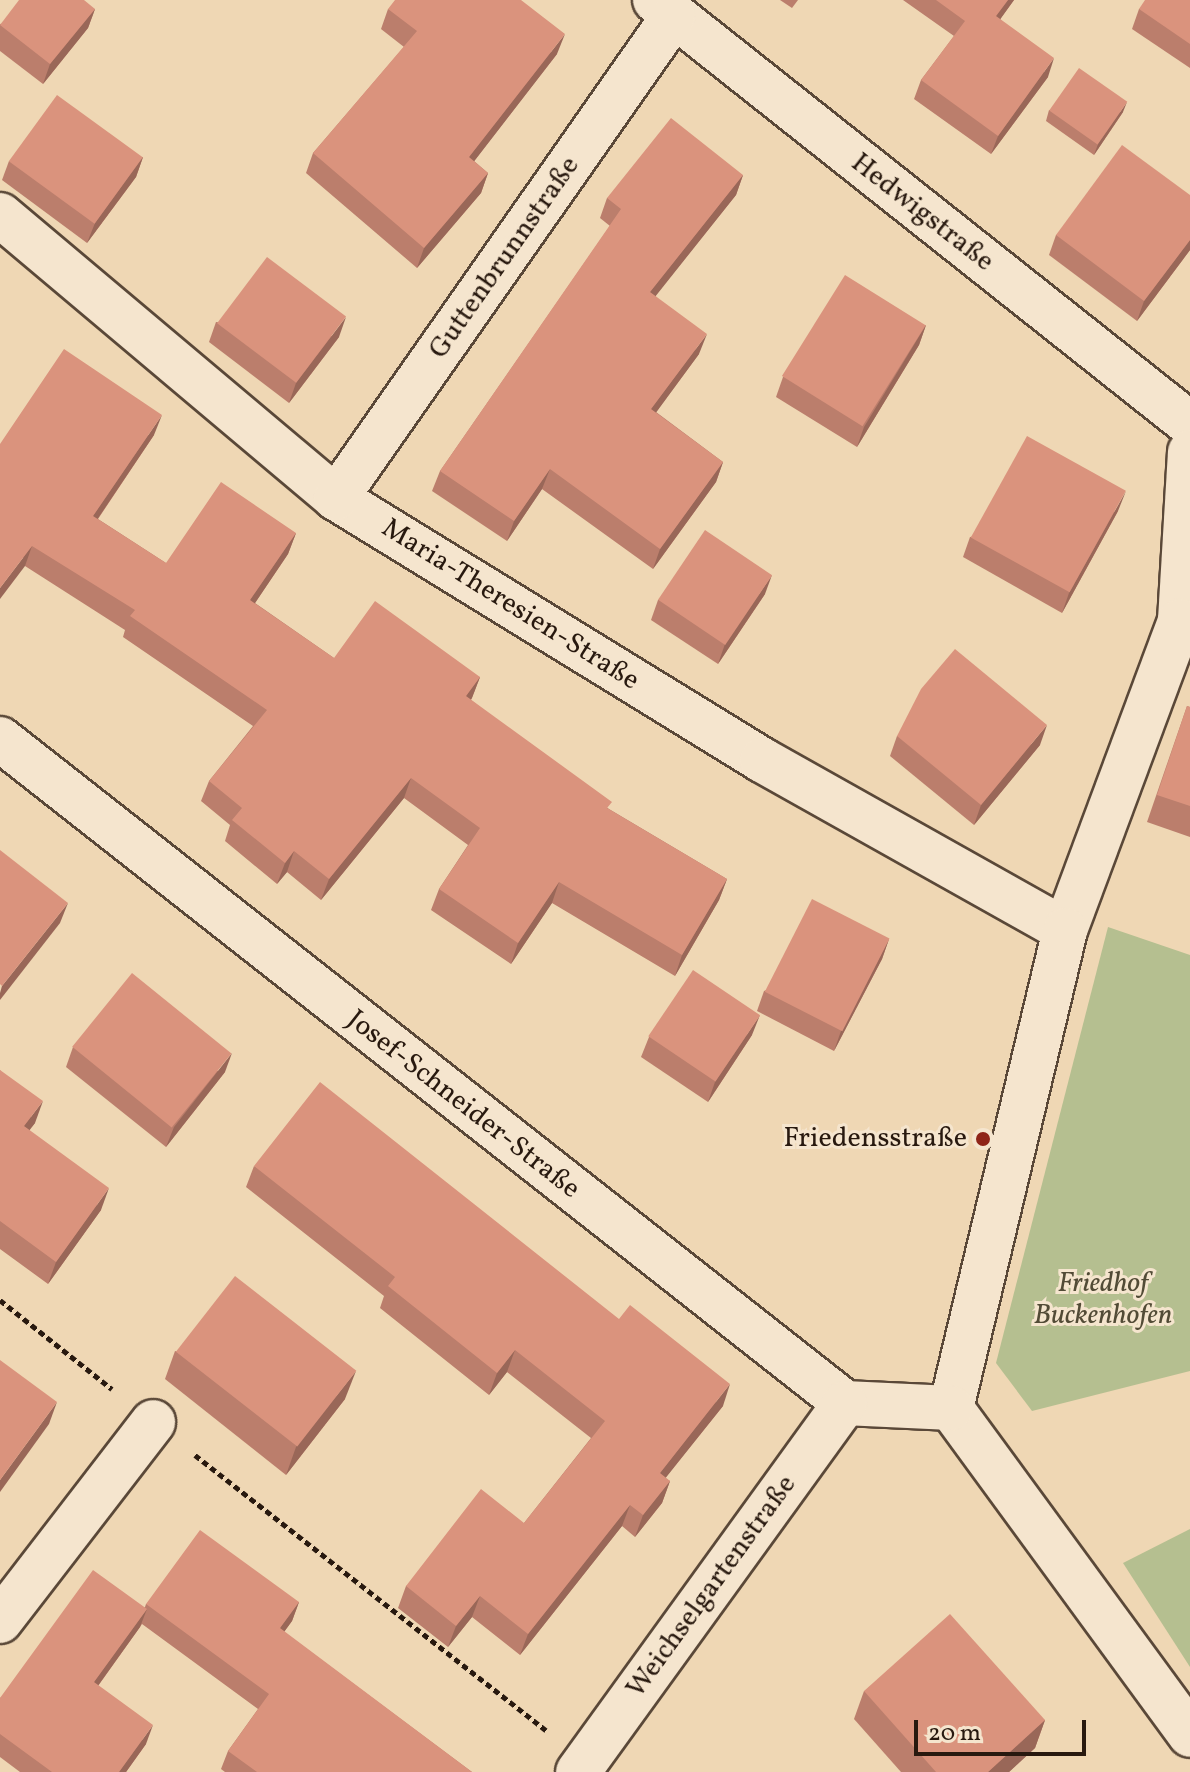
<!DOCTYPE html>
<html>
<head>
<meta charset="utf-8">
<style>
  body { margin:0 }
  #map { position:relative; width:1190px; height:1772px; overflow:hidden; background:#efd7b4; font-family:Vollkorn,serif }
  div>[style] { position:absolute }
  .green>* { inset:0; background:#b5bf90 }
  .path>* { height:5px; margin-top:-2.5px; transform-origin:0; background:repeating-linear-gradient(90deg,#28190f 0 6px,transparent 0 10px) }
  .roads { filter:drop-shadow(2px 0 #5a4838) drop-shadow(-2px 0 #5a4838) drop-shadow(0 2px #5a4838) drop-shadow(0 -2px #5a4838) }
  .minor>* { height:44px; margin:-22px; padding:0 22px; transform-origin:22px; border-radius:22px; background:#f5e5ce }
  .wall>* { inset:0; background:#bb7e6c }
  .shaded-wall>* { inset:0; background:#996758 }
  .building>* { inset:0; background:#da937d; transform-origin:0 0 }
  .dots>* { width:22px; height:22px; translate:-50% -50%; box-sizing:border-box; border:4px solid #f5e5ce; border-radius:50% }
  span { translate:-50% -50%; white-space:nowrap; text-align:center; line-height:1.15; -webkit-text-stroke:6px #f5e5ce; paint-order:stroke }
  .street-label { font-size:28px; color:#28190f }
  .poi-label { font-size:28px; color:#28190f }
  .right { translate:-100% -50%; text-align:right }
  .park-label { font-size:28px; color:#524b36; font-style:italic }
  .scale { position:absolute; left:914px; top:1720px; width:172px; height:36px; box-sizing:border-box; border:4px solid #28190f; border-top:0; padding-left:10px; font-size:24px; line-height:28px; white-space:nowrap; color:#28190f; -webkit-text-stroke:6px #f5e5ce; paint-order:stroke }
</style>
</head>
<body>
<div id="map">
  <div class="green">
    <i style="clip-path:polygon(1108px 927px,1190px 955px,1190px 1371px,1032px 1411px,996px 1363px)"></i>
    <i style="clip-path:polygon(1190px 1529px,1190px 1667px,1123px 1563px)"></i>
  </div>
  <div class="path">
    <i style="left:0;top:1300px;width:143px;rotate:38.5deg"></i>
    <i style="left:195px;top:1455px;width:446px;rotate:38.1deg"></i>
  </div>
  <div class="roads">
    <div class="minor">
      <i style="left:655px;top:0;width:683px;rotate:38.4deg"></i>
      <i style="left:0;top:215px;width:439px;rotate:40.1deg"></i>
      <i style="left:336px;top:498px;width:500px;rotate:31.59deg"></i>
      <i style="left:762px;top:760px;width:347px;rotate:29.3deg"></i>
      <i style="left:1190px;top:452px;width:169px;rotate:93.4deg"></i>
      <i style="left:1180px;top:621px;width:330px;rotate:110.4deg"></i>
      <i style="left:1065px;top:930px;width:491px;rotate:103.4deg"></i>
      <i style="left:951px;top:1408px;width:405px;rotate:53.8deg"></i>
      <i style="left:336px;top:498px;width:587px;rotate:-54.98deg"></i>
      <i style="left:0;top:739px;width:1075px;rotate:38.16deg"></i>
      <i style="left:845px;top:1403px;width:106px;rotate:2.7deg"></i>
      <i style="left:0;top:1621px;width:251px;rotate:-52.4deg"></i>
      <i style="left:578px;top:1772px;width:455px;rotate:-54.1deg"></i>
    </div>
  </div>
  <div class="wall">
    <i style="clip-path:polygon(780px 0,798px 0,792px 8px)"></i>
    <i style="clip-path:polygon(903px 0,1014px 0,1000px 19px,1048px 77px,991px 154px,914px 99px,921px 80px,954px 36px)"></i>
    <i style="clip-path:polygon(1190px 0,1190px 68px,1132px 29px,1139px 9px)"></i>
    <i style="clip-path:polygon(95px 9px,88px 28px,43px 84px,0 51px,0 24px)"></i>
    <i style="clip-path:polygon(388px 9px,557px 54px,474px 161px,488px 173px,481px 193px,417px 268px,306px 173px,313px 153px,404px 47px,381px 29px)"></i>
    <i style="clip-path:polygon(1049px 110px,1123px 112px,1094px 155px,1046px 121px)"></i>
    <i style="clip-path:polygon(143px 157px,136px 177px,87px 243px,2px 180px,9px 161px)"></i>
    <i style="clip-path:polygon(743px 175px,736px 195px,655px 296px,699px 354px,656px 412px,723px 462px,716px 482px,653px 569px,542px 489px,507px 541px,432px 491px,440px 471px,610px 226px,600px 218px,607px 198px)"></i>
    <i style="clip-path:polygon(1190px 195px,1190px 250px,1137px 321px,1049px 255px,1056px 235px)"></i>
    <i style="clip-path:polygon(216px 322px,339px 337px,289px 403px,209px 342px)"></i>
    <i style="clip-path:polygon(926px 325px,919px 345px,857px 447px,776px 397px,783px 377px)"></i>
    <i style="clip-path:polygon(154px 435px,98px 519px,166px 563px,296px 533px,288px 554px,255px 603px,334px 658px,480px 677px,471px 700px,609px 809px,727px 879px,719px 900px,675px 976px,552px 903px,511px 964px,431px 910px,439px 889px,468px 845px,404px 798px,321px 900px,287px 872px,277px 884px,225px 841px,230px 825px,201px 801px,209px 781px,253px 726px,123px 637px,125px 630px,25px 566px,0 444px)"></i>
    <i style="clip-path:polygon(1118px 511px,1062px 613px,963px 557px,970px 537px)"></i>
    <i style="clip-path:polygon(765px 594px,718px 664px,651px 620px,658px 600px)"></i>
    <i style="clip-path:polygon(1187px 706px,1190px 707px,1190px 837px,1147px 822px)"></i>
    <i style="clip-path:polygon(897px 736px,1040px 745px,974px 825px,890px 756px)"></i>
    <i style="clip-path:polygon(889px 939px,882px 959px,834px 1051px,757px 1011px,764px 991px)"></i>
    <i style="clip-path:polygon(752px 1035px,708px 1102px,641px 1057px,649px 1037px)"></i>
    <i style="clip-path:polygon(73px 1047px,225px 1072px,166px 1147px,66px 1067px)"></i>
    <i style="clip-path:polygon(0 1070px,35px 1123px,29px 1130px,101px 1210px,48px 1284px,0 1249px)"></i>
    <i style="clip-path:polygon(254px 1166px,723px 1406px,665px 1478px,670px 1481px,662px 1503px,635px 1537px,622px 1526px,520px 1655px,472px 1617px,448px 1647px,398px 1608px,406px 1586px,524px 1523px,591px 1438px,507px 1372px,489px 1395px,380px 1308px,384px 1296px,246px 1187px)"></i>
    <i style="clip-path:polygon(175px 1351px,345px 1399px,286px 1475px,165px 1379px)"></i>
    <i style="clip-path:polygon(299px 1602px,292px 1621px,284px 1632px,472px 1772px,225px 1772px,221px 1769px,228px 1751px,258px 1709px,142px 1624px,140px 1627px,98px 1686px,146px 1744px,126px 1772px,20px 1772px,0 1757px,0 1698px,145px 1607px,146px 1604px)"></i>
    <i style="clip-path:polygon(864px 1691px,1045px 1720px,1035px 1748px,1009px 1772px,901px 1772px,854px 1719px)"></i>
  </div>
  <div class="shaded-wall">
    <i style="clip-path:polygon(1008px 0,1014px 0,989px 35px,996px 16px)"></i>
    <i style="clip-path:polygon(95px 9px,88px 28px,43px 84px,50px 64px)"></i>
    <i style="clip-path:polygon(565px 34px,557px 54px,462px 177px,469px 157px)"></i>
    <i style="clip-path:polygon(1054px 58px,1048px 77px,991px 154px,998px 136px)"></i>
    <i style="clip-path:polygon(1127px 102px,1123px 112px,1094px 155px,1098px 144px)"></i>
    <i style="clip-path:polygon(143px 157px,136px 177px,87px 243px,95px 223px)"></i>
    <i style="clip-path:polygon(488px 173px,481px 193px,417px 268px,424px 248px)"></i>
    <i style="clip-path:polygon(743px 175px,736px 195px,643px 312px,650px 292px)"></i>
    <i style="clip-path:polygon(1190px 240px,1190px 250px,1137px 321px,1144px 301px)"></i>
    <i style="clip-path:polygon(346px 317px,339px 337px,289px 403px,296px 383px)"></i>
    <i style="clip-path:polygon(926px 325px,919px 345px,857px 447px,864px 427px)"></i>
    <i style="clip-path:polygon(707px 334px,699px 354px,644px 429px,651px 409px)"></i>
    <i style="clip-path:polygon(162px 415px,154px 435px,86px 536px,93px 516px)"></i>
    <i style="clip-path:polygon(723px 462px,716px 482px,653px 569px,660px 549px)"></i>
    <i style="clip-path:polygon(550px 469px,542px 489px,507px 541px,514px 521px)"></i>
    <i style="clip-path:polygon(1126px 491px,1118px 511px,1062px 613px,1069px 593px)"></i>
    <i style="clip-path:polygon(296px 533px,288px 554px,243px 621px,250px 600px)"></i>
    <i style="clip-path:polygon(32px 546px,25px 566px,0 599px,0 588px)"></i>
    <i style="clip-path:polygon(772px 575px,765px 594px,718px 664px,725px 644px)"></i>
    <i style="clip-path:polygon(480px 677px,472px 698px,458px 717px,466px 696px)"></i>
    <i style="clip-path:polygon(1047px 725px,1040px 745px,974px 825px,981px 805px)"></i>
    <i style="clip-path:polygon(411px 778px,404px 798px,321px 900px,329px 879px)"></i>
    <i style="clip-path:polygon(294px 851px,287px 872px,277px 884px,285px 863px)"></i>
    <i style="clip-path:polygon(727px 879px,719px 900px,675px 976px,682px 955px)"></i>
    <i style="clip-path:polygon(559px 882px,552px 903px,511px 964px,518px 943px)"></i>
    <i style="clip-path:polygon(68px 903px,60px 923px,0 1000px,0 993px,2px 986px)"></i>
    <i style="clip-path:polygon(889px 939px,882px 959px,834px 1051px,841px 1031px)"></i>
    <i style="clip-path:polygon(760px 1015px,752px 1035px,708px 1102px,715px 1082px)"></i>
    <i style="clip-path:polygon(232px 1053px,225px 1072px,166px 1147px,174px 1127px)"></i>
    <i style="clip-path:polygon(43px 1101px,35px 1123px,16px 1148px,24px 1126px)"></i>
    <i style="clip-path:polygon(109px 1188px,101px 1210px,48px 1284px,56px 1262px)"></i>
    <i style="clip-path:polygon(515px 1350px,507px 1372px,489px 1395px,497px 1373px)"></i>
    <i style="clip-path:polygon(356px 1371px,345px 1399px,286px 1475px,296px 1447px)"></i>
    <i style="clip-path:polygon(730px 1384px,723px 1406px,652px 1495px,660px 1473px)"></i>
    <i style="clip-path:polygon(57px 1402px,49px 1424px,0 1492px,0 1480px)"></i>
    <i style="clip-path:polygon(670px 1481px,662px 1503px,635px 1537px,643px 1515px)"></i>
    <i style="clip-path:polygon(630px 1505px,622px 1526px,520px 1655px,528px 1634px)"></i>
    <i style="clip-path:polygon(480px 1596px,472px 1617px,448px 1647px,456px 1626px)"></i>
    <i style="clip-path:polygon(299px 1602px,292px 1621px,273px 1647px,280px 1628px)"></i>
    <i style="clip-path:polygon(147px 1609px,140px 1627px,87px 1701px,94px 1682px)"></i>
    <i style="clip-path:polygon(1045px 1720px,1035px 1748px,1009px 1772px,988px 1772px)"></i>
    <i style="clip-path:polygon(153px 1725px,146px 1744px,126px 1772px,119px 1772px)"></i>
  </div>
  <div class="building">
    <i style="clip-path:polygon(19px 0,84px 0,95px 9px,50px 64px,0 25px)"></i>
    <i style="clip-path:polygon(395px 0,521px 0,565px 34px,469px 157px,488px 173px,424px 248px,313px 153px,417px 31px,388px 9px)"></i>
    <i style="clip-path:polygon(936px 0,1008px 0,996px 16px,1054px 58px,998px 136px,921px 80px,965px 21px)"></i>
    <i style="clip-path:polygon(1145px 0,1190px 0,1190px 44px,1139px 9px)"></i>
    <i style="left:1079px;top:68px;width:59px;height:52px;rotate:35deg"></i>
    <i style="left:57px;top:95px;width:106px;height:82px;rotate:36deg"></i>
    <i style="clip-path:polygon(671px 118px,743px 175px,650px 292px,707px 334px,651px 409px,723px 462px,660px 549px,550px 469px,514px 521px,440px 471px,621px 209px,607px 198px)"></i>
    <i style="clip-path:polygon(1122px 145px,1190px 195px,1190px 240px,1144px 301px,1056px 235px)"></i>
    <i style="left:267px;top:257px;width:99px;height:83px;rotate:37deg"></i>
    <i style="left:845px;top:275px;width:95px;height:119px;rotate:32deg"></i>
    <i style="clip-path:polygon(64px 349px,162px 415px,93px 516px,166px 563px,221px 482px,296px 533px,250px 600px,334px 658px,375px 601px,480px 677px,466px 696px,612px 802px,607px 808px,727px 879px,682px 955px,559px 882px,518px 943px,439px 889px,480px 828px,411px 778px,329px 879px,294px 851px,285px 863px,232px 820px,242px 808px,209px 781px,267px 710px,130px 616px,135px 610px,32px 546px,0 588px,0 444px)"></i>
    <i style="left:1027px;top:436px;width:113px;height:116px;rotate:29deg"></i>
    <i style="left:705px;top:530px;width:81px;height:84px;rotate:34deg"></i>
    <i style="clip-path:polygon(955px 649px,1047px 725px,981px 805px,897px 736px,921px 689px)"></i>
    <i style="clip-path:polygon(1187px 706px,1190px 707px,1190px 806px,1157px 795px)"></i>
    <i style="clip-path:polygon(0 850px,68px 903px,2px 986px,0 984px)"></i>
    <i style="left:812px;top:899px;width:87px;height:104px;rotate:27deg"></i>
    <i style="left:693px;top:970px;width:81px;height:80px;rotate:34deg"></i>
    <i style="left:132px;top:973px;width:128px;height:95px;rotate:39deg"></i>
    <i style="clip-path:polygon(0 1070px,43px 1101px,24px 1126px,109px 1188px,56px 1262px,0 1221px)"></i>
    <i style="clip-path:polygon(320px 1082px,619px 1319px,630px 1305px,730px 1384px,660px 1473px,670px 1481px,643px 1515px,630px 1505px,528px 1634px,480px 1596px,456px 1626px,406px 1586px,481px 1489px,524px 1523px,605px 1421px,515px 1350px,497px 1373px,388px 1286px,395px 1277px,254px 1166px)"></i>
    <i style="left:235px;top:1276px;width:154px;height:96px;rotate:38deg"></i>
    <i style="clip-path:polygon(0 1360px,57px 1402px,0 1480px)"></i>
    <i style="clip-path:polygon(200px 1530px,299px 1602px,280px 1628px,472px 1772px,257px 1772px,228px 1751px,269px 1694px,146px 1604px)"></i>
    <i style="clip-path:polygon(93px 1570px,147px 1609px,94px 1682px,153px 1725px,119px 1772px,52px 1772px,0 1734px,0 1698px)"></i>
    <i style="clip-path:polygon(950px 1614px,1045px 1720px,988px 1772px,936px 1772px,864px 1691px)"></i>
  </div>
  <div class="dots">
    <i style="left:983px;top:1139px;background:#8f2418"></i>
  </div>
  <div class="street-label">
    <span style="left:922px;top:213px;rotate:38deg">Hedwigstraße</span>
    <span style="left:505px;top:258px;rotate:-55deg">Guttenbrunnstraße</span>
    <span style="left:510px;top:605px;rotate:32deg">Maria-Theresien-Straße</span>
    <span style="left:463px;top:1105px;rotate:38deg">Josef-Schneider-Straße</span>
    <span style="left:712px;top:1587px;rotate:-54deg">Weichselgartenstraße</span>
  </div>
  <div class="poi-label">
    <span class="right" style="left:967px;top:1139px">Friedensstraße</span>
  </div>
  <div class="park-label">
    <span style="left:1103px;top:1300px">Friedhof<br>Buckenhofen</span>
  </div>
  <div class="scale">20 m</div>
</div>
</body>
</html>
